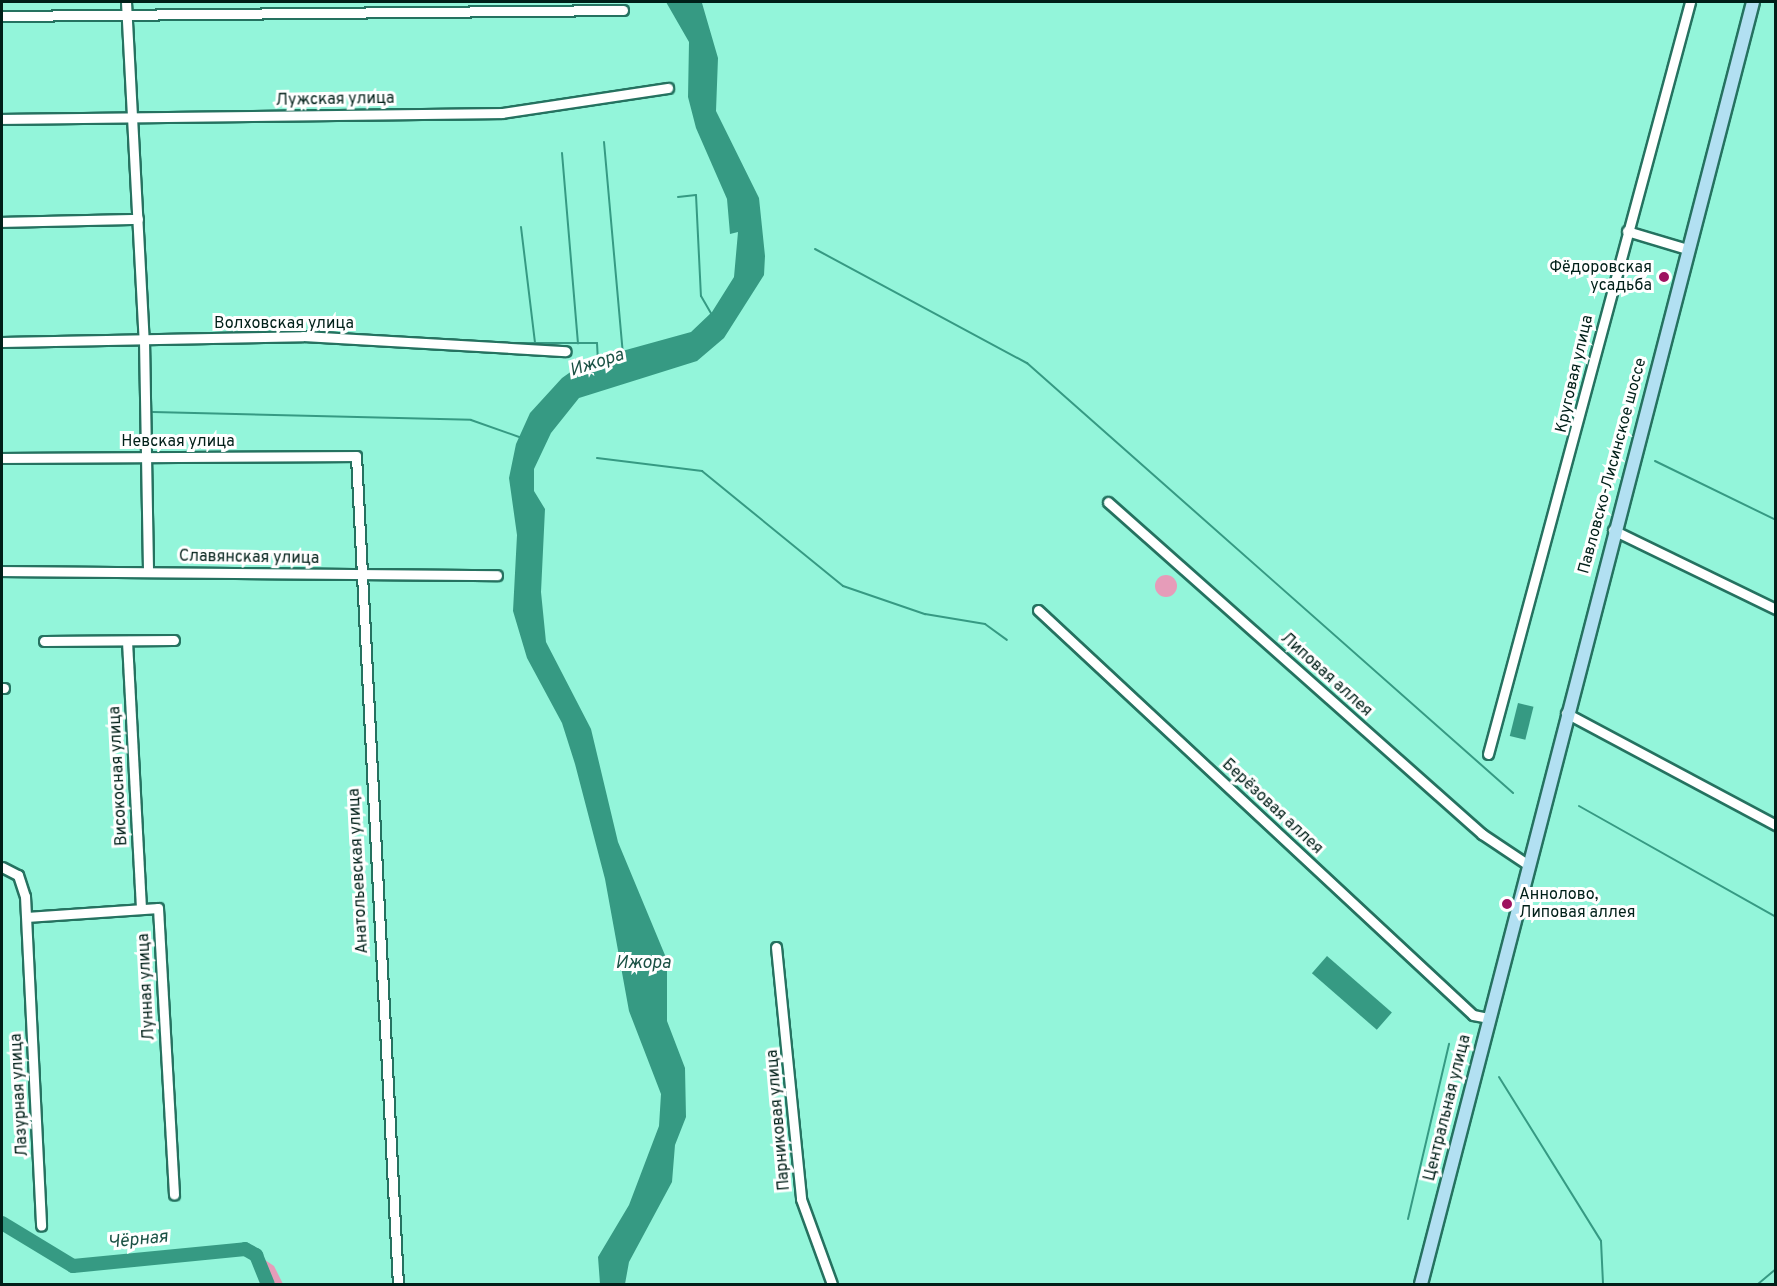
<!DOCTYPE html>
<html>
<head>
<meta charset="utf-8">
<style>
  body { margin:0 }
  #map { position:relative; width:1777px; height:1286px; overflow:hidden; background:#93f5da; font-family:Overpass,sans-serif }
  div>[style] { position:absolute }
  .green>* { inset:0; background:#e69cb9 }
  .round { border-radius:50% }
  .water>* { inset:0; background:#369a83; transform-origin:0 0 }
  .stream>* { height:2px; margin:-1px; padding:0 1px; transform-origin:1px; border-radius:1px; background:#369a83 }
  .river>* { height:14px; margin:-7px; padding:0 7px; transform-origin:7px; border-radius:7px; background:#369a83 }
  .roads { filter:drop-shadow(2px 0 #257260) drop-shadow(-2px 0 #257260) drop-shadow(0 2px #257260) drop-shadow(0 -2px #257260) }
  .minor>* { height:9px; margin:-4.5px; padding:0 4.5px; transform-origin:4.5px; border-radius:4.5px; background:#fff }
  .secondary>* { height:12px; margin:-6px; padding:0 6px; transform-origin:6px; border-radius:6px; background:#b2e0f2 }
  .dots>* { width:16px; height:16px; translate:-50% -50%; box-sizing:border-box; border:3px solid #fff; border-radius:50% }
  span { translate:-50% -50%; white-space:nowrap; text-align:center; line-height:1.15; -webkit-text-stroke:6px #fff; paint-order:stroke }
  .street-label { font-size:16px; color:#001f18 }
  .poi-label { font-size:16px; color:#001f18 }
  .right { translate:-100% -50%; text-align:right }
  .left { translate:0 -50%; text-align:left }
  .water-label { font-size:18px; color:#1a5144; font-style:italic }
  .frame { position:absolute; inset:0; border:3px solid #001f18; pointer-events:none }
</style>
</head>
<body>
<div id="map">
  <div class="green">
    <i class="round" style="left:1155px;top:575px;width:22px;height:22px"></i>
    <i style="clip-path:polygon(265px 1260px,274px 1266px,283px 1284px,274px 1284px)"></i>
  </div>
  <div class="water">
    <i style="clip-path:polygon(666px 2px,702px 3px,718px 58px,716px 111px,759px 198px,765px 256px,764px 275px,724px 338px,697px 361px,579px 398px,551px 433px,534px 469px,534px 491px,545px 509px,541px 592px,546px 642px,591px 729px,618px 842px,667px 960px,667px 1021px,685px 1068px,686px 1117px,675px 1145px,672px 1182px,629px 1262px,625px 1284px,600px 1284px,598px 1257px,629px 1205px,659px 1126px,661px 1094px,629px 1011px,605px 879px,575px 764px,562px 723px,527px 658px,513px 611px,517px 535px,509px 478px,516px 444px,530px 413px,562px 378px,586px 361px,691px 332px,712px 312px,734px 277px,738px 232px,730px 234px,727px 199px,696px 128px,688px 97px,689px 42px)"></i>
    <i style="left:1518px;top:703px;width:16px;height:34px;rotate:14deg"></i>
    <i style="left:1327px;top:956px;width:86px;height:23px;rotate:41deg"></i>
  </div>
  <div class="stream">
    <i style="left:604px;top:142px;width:214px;rotate:84.9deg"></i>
    <i style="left:562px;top:153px;width:191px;rotate:85.2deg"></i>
    <i style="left:678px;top:197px;width:18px;rotate:-6deg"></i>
    <i style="left:696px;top:195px;width:101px;rotate:87.2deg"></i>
    <i style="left:701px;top:296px;width:22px;rotate:60deg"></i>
    <i style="left:521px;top:227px;width:117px;rotate:83.1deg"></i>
    <i style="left:815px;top:249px;width:241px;rotate:28.3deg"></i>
    <i style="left:1027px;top:363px;width:649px;rotate:41.5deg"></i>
    <i style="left:503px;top:343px;width:94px"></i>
    <i style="left:597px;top:343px;width:17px;rotate:87deg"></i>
    <i style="left:153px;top:412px;width:318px;rotate:1.4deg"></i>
    <i style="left:471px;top:420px;width:54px;rotate:19.4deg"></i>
    <i style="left:597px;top:458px;width:106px;rotate:7.1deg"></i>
    <i style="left:702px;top:471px;width:182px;rotate:39.2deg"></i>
    <i style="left:843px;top:586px;width:87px;rotate:18.9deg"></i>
    <i style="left:925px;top:614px;width:61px;rotate:9.5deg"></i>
    <i style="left:985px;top:624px;width:27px;rotate:36deg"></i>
    <i style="left:1655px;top:461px;width:135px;rotate:26deg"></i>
    <i style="left:1579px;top:806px;width:226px;rotate:29.4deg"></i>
    <i style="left:1499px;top:1077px;width:193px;rotate:58.1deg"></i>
    <i style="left:1601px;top:1241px;width:43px;rotate:87.3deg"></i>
    <i style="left:1408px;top:1219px;width:180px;rotate:-76.8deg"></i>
    <i style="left:1758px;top:1284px;width:23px;rotate:-40deg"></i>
  </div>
  <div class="river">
    <i style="left:2px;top:1223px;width:83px;rotate:31.2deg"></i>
    <i style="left:73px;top:1266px;width:173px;rotate:-5.6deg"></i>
    <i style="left:245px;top:1249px;width:13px;rotate:29deg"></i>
    <i style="left:256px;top:1255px;width:31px;rotate:68deg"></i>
  </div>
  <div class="roads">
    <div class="minor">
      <i style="left:126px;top:2px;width:338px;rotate:87deg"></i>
      <i style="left:144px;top:340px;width:232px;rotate:89deg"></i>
      <i style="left:2px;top:16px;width:621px;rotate:-0.55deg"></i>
      <i style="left:2px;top:119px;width:500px;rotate:-0.69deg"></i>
      <i style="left:502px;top:113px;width:168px;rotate:-8.6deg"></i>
      <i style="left:2px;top:222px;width:136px;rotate:-1.3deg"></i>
      <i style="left:1627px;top:231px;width:63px;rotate:16.7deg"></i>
      <i style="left:2px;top:342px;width:301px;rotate:-1.1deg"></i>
      <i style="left:303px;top:336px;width:263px;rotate:3.3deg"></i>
      <i style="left:2px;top:458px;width:354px;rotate:-0.3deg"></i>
      <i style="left:356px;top:456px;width:829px;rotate:87.1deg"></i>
      <i style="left:1108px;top:502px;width:500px;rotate:41.6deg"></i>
      <i style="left:1482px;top:834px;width:54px;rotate:33.7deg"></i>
      <i style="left:1613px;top:530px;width:181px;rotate:25.9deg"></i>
      <i style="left:2px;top:571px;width:495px;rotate:0.5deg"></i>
      <i style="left:1038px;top:610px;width:594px;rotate:42.95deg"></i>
      <i style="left:1473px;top:1015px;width:15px;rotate:11deg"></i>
      <i style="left:44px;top:641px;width:130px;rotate:-0.4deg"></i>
      <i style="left:127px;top:641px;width:268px;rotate:87deg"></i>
      <i style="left:2px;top:688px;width:2px"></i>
      <i style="left:1566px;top:713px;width:238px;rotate:28.1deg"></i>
      <i style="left:1488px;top:754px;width:779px;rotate:-74.96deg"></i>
      <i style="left:2px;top:867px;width:18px;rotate:27deg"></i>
      <i style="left:18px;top:875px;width:22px;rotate:72deg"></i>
      <i style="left:25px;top:896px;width:330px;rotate:87.2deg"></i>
      <i style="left:27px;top:917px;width:131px;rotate:-3.9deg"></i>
      <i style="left:158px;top:908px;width:287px;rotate:86.8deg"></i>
      <i style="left:776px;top:947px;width:253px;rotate:84.3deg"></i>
      <i style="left:801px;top:1199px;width:90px;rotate:70deg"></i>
    </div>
    <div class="secondary">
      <i style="left:1421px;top:1284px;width:1324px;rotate:-75.48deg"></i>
    </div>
  </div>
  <div class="dots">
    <i style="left:1664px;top:277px;background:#9e125f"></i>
    <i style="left:1507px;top:904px;background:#9e125f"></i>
  </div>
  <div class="street-label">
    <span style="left:335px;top:100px;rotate:-1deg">Лужская улица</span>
    <span style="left:284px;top:324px">Волховская улица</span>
    <span style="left:1575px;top:374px;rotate:-77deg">Круговая улица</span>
    <span style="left:178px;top:442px">Невская улица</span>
    <span style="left:1613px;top:466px;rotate:-75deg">Павловско-Лисинское шоссе</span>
    <span style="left:249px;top:558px;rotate:1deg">Славянская улица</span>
    <span style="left:1326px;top:675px;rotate:42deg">Липовая аллея</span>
    <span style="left:119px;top:776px;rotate:-93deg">Високосная улица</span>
    <span style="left:1272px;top:807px;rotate:43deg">Берёзовая аллея</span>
    <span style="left:359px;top:871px;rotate:-93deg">Анатольевская улица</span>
    <span style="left:147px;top:987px;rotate:-93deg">Лунная улица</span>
    <span style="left:20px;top:1095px;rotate:-93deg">Лазурная улица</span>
    <span style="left:1448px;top:1108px;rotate:-76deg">Центральная улица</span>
    <span style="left:779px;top:1120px;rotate:-95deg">Парниковая улица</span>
  </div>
  <div class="poi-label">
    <span class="right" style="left:1652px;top:277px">Фёдоровская<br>усадьба</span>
    <span class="left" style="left:1519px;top:904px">Аннолово,<br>Липовая аллея</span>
  </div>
  <div class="water-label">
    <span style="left:597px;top:364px;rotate:-18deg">Ижора</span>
    <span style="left:643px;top:964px">Ижора</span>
    <span style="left:138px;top:1241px;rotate:-6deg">Чёрная</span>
  </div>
  <div class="frame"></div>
</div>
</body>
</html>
